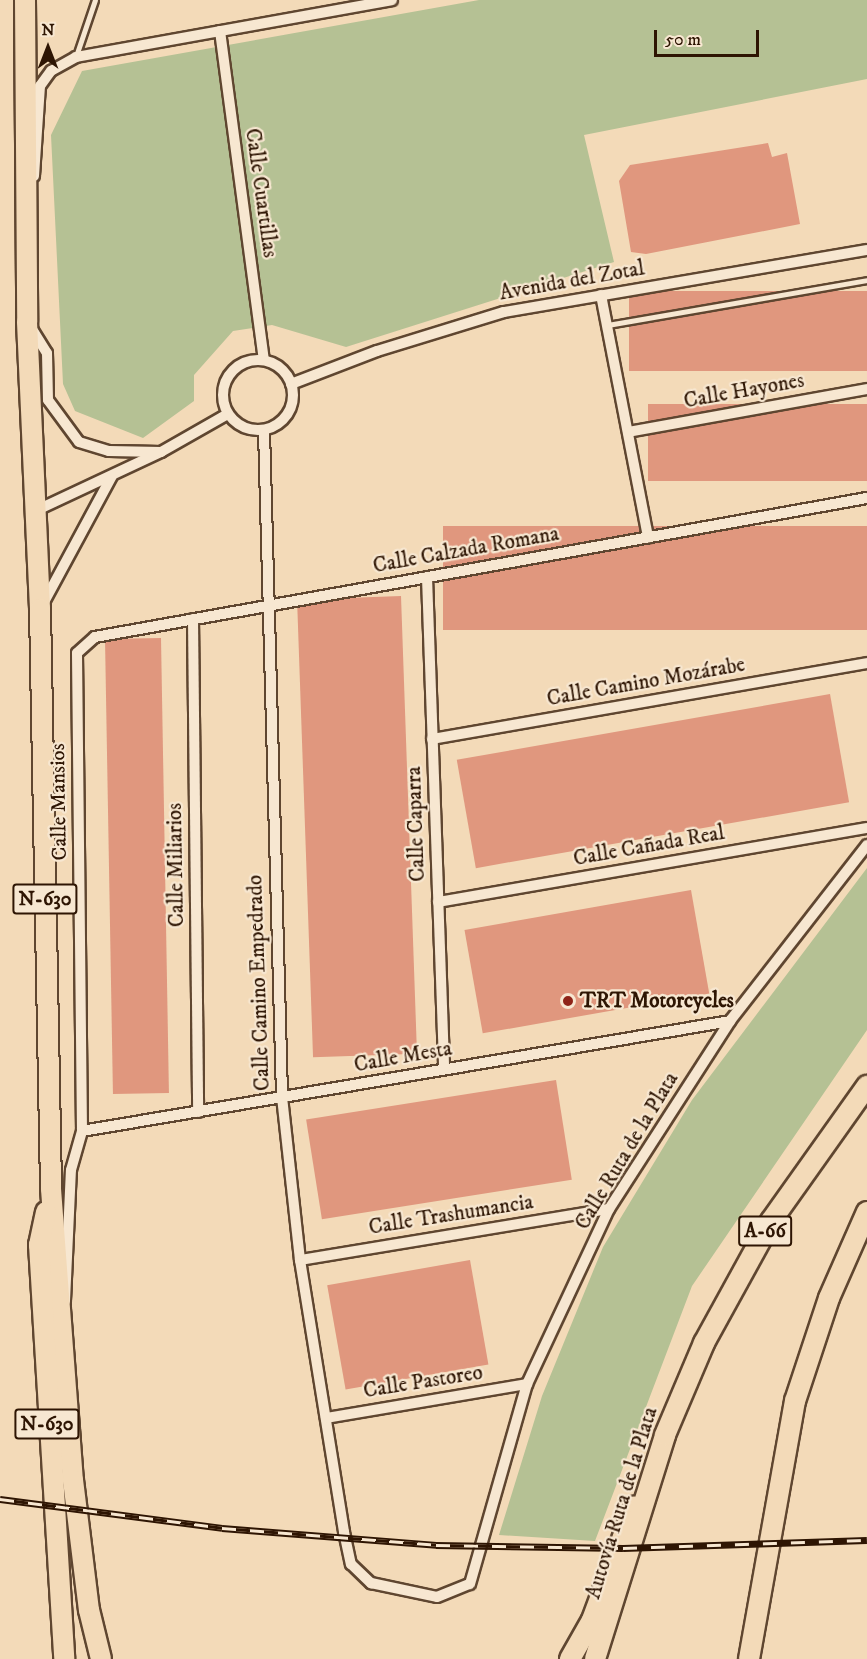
<!DOCTYPE html>
<html>
<head>
<meta charset="utf-8">
<style>
  body { margin:0 }
  #map { position:relative; width:867px; height:1659px; overflow:hidden; background:#f3dab8; font-family:"IM FELL DW Pica",serif }
  div>[style] { position:absolute }
  .green>* { inset:0; background:#b5c194 }
  .building>* { inset:0; background:#e0977e; transform-origin:0 0 }
  .roads { filter:drop-shadow(2px 0 #5f4630) drop-shadow(-2px 0 #5f4630) drop-shadow(0 2px #5f4630) drop-shadow(0 -2px #5f4630) }
  .lane>* { height:5px; margin:-2.5px; padding:0 2.5px; transform-origin:2.5px; border-radius:2.5px; background:#f7e7d1 }
  .street>* { height:10px; margin:-5px; padding:0 5px; transform-origin:5px; border-radius:5px; background:#f7e7d1 }
  .street>.ring { margin:-5px; padding:0; box-sizing:content-box; background:none; border:10px solid #f7e7d1; border-radius:50% }
  .highway>* { height:20px; margin:-10px; padding:0 10px; transform-origin:10px; border-radius:10px; background:#f3dab8 }
  .rail>* { height:7px; margin-top:-3.5px; transform-origin:0; background:repeating-linear-gradient(90deg,#f7e7d1 0 14px,#2e1503 0 28px); box-sizing:border-box; border-block:2px solid #2e1503 }
  .dots>* { width:16px; height:16px; translate:-50% -50%; box-sizing:border-box; border:3px solid #f7e7d1; border-radius:50% }
  span { translate:-50% -50%; white-space:nowrap; text-align:center; line-height:1.15; -webkit-text-stroke:4.5px #f7e7d1; paint-order:stroke }
  .shield-label span { padding:2px 4px; background:#f7e7d1; border:2px solid; border-radius:4px; -webkit-text-stroke-width:0 }
  .shield-label { font-size:20px; color:#2e1503; font-weight:700 }
  .street-label { font-size:21px; color:#2e1503 }
  .poi-label { font-size:21px; color:#2e1503; font-weight:700 }
  .left { translate:0 -50%; text-align:left }
  .north { position:absolute; left:18px; top:18px; width:60px; height:60px; -webkit-text-stroke:4px #f7e7d1; paint-order:stroke; rotate:0deg; font-size:16px; font-weight:700; line-height:24px; text-align:center; color:#2e1503 }
  .north::after { content:''; display:block; margin:auto; width:21px; height:27px; background:#2e1503; clip-path:polygon(50% 0,100% 100%,50% 72%,0 100%) }
  .scale { position:absolute; left:654px; top:30px; width:105px; height:27px; box-sizing:border-box; border:3px solid #2e1503; border-top:0; padding-left:8px; font-size:18px; line-height:21px; white-space:nowrap; color:#2e1503; -webkit-text-stroke:4px #f7e7d1; paint-order:stroke }
</style>
</head>
<body>
<div id="map">
  <div class="green">
    <i style="clip-path:polygon(479px 0,867px 0,867px 79px,584px 135px,614px 262px,346px 347px,272px 325px,233px 331px,194px 375px,194px 401px,143px 438px,75px 411px,63px 384px,51px 135px,82px 71px)"></i>
    <i style="clip-path:polygon(867px 868px,867px 1030px,692px 1286px,595px 1541px,499px 1535px,542px 1396px,603px 1247px,692px 1100px)"></i>
  </div>
  <div class="building">
    <i style="clip-path:polygon(768px 143px,772px 157px,787px 153px,800px 224px,646px 254px,631px 252px,619px 181px,630px 165px)"></i>
    <i style="left:867px;top:291px;width:80px;height:238px;rotate:90deg"></i>
    <i style="left:867px;top:404px;width:77px;height:219px;rotate:90deg"></i>
    <i style="left:867px;top:526px;width:104px;height:424px;rotate:90deg"></i>
    <i style="left:401px;top:596px;width:458px;height:104px;rotate:88deg"></i>
    <i style="left:161px;top:638px;width:455px;height:56px;rotate:89deg"></i>
    <i style="left:830px;top:694px;width:110px;height:379px;rotate:80deg"></i>
    <i style="left:691px;top:890px;width:105px;height:230px;rotate:80deg"></i>
    <i style="left:556px;top:1080px;width:101px;height:253px;rotate:81deg"></i>
    <i style="left:470px;top:1260px;width:106px;height:145px;rotate:80deg"></i>
  </div>
  <div class="roads">
    <div class="lane">
      <i style="left:76px;top:56px;width:59px;rotate:-71.3deg"></i>
      <i style="left:607px;top:325px;width:264px;rotate:-9.8deg"></i>
    </div>
    <div class="street">
      <i style="left:220px;top:31px;width:332px;rotate:82.4deg"></i>
      <i style="left:34px;top:176px;width:90px;rotate:-86.2deg"></i>
      <i style="left:40px;top:86px;width:19px;rotate:-54deg"></i>
      <i style="left:51px;top:71px;width:29px;rotate:-29deg"></i>
      <i style="left:76px;top:57px;width:321px;rotate:-10.2deg"></i>
      <i style="left:601px;top:295px;width:247px;rotate:79deg"></i>
      <i style="left:30px;top:326px;width:32px;rotate:58deg"></i>
      <i style="left:47px;top:353px;width:47px;rotate:88.8deg"></i>
      <i style="left:48px;top:400px;width:52px;rotate:53.6deg"></i>
      <i style="left:79px;top:442px;width:31px;rotate:17deg"></i>
      <i style="left:109px;top:451px;width:52px;rotate:1.1deg"></i>
      <i class="ring" style="left:223px;top:360px;width:60px;height:60px"></i>
      <i style="left:291px;top:384px;width:92px;rotate:-21deg"></i>
      <i style="left:377px;top:351px;width:133px;rotate:-17.1deg"></i>
      <i style="left:504px;top:312px;width:368px;rotate:-9.7deg"></i>
      <i style="left:264px;top:430px;width:667px;rotate:88.45deg"></i>
      <i style="left:282px;top:1097px;width:164px;rotate:83.7deg"></i>
      <i style="left:300px;top:1260px;width:276px;rotate:80.8deg"></i>
      <i style="left:344px;top:1532px;width:33px;rotate:78deg"></i>
      <i style="left:351px;top:1564px;width:28px;rotate:44deg"></i>
      <i style="left:371px;top:1583px;width:67px;rotate:12deg"></i>
      <i style="left:437px;top:1597px;width:35px;rotate:-22deg"></i>
      <i style="left:470px;top:1584px;width:208px;rotate:-74.1deg"></i>
      <i style="left:527px;top:1384px;width:193px;rotate:-64.9deg"></i>
      <i style="left:609px;top:1209px;width:224px;rotate:-57.2deg"></i>
      <i style="left:730px;top:1021px;width:223px;rotate:-52.1deg"></i>
      <i style="left:628px;top:432px;width:243px;rotate:-10.2deg"></i>
      <i style="left:35px;top:511px;width:139px;rotate:-25.1deg"></i>
      <i style="left:161px;top:452px;width:77px;rotate:-29.6deg"></i>
      <i style="left:427px;top:577px;width:492px;rotate:88deg"></i>
      <i style="left:43px;top:604px;width:145px;rotate:-61.7deg"></i>
      <i style="left:193px;top:619px;width:493px;rotate:89.4deg"></i>
      <i style="left:432px;top:739px;width:442px;rotate:-9.9deg"></i>
      <i style="left:438px;top:902px;width:435px;rotate:-9.8deg"></i>
      <i style="left:82px;top:1131px;width:657px;rotate:-9.63deg"></i>
      <i style="left:300px;top:1260px;width:313px;rotate:-9.4deg"></i>
      <i style="left:65px;top:1301px;width:131px;rotate:-87.4deg"></i>
      <i style="left:71px;top:1170px;width:41px;rotate:-74.2deg"></i>
      <i style="left:82px;top:1131px;width:478px;rotate:-90.6deg"></i>
      <i style="left:77px;top:653px;width:24px;rotate:-42deg"></i>
      <i style="left:95px;top:637px;width:784px;rotate:-10.21deg"></i>
      <i style="left:326px;top:1418px;width:204px;rotate:-9.6deg"></i>
    </div>
    <div class="highway">
      <i style="left:25px;top:0;width:322px;rotate:89.6deg"></i>
      <i style="left:27px;top:322px;width:287px;rotate:87.4deg"></i>
      <i style="left:40px;top:609px;width:580px;rotate:88.91deg"></i>
      <i style="left:51px;top:1189px;width:292px;rotate:85.7deg"></i>
      <i style="left:73px;top:1480px;width:131px;rotate:83deg"></i>
      <i style="left:89px;top:1610px;width:50px;rotate:76.2deg"></i>
      <i style="left:46px;top:1212px;width:34px;rotate:102deg"></i>
      <i style="left:39px;top:1245px;width:415px;rotate:86.5deg"></i>
      <i style="left:570px;top:1659px;width:45px;rotate:-60.6deg"></i>
      <i style="left:592px;top:1620px;width:121px;rotate:-69.6deg"></i>
      <i style="left:595px;top:1659px;width:235px;rotate:-72.6deg"></i>
      <i style="left:665px;top:1435px;width:100px;rotate:-67deg"></i>
      <i style="left:704px;top:1343px;width:139px;rotate:-61.2deg"></i>
      <i style="left:771px;top:1221px;width:166px;rotate:-54.6deg"></i>
      <i style="left:749px;top:1659px;width:262px;rotate:-79.9deg"></i>
      <i style="left:795px;top:1401px;width:108px;rotate:-71.7deg"></i>
      <i style="left:829px;top:1298px;width:94px;rotate:-66.2deg"></i>
    </div>
  </div>
  <div class="rail">
    <i style="left:0;top:1499px;width:224px;rotate:7.4deg"></i>
    <i style="left:222px;top:1528px;width:215px;rotate:4.5deg"></i>
    <i style="left:436px;top:1545px;width:187px;rotate:0.9deg"></i>
    <i style="left:623px;top:1548px;width:244px;rotate:-1.9deg"></i>
  </div>
  <div class="dots">
    <i style="left:568px;top:1001px;background:#8f2418"></i>
  </div>
  <div class="shield-label">
    <span style="left:45px;top:899px">N-630</span>
    <span style="left:765px;top:1231px">A-66</span>
    <span style="left:47px;top:1424px">N-630</span>
  </div>
  <div class="street-label">
    <span style="left:261px;top:193px;rotate:82deg">Calle Cuartillas</span>
    <span style="left:572px;top:281px;rotate:-10deg">Avenida del Zotal</span>
    <span style="left:744px;top:391px;rotate:-10deg">Calle Hayones</span>
    <span style="left:466px;top:550px;rotate:-10deg">Calle Calzada Romana</span>
    <span style="left:646px;top:682px;rotate:-10deg">Calle Camino Mozárabe</span>
    <span style="left:59px;top:802px;rotate:-91deg">Calle Mansios</span>
    <span style="left:416px;top:824px;rotate:-92deg">Calle Caparra</span>
    <span style="left:649px;top:846px;rotate:-10deg">Calle Cañada Real</span>
    <span style="left:176px;top:865px;rotate:-91deg">Calle Miliarios</span>
    <span style="left:259px;top:983px;rotate:-92deg">Calle Camino Empedrado</span>
    <span style="left:403px;top:1057px;rotate:-10deg">Calle Mesta</span>
    <span style="left:627px;top:1151px;rotate:-59deg">Calle Ruta de la Plata</span>
    <span style="left:451px;top:1215px;rotate:-9deg">Calle Trashumancia</span>
    <span style="left:423px;top:1382px;rotate:-9deg">Calle Pastoreo</span>
    <span style="left:622px;top:1503px;rotate:-73deg">Autovía Ruta de la Plata</span>
  </div>
  <div class="poi-label">
    <span class="left" style="left:580px;top:1001px">TRT Motorcycles</span>
  </div>
  <div class="north">N</div>
  <div class="scale">50 m</div>
</div>
</body>
</html>
